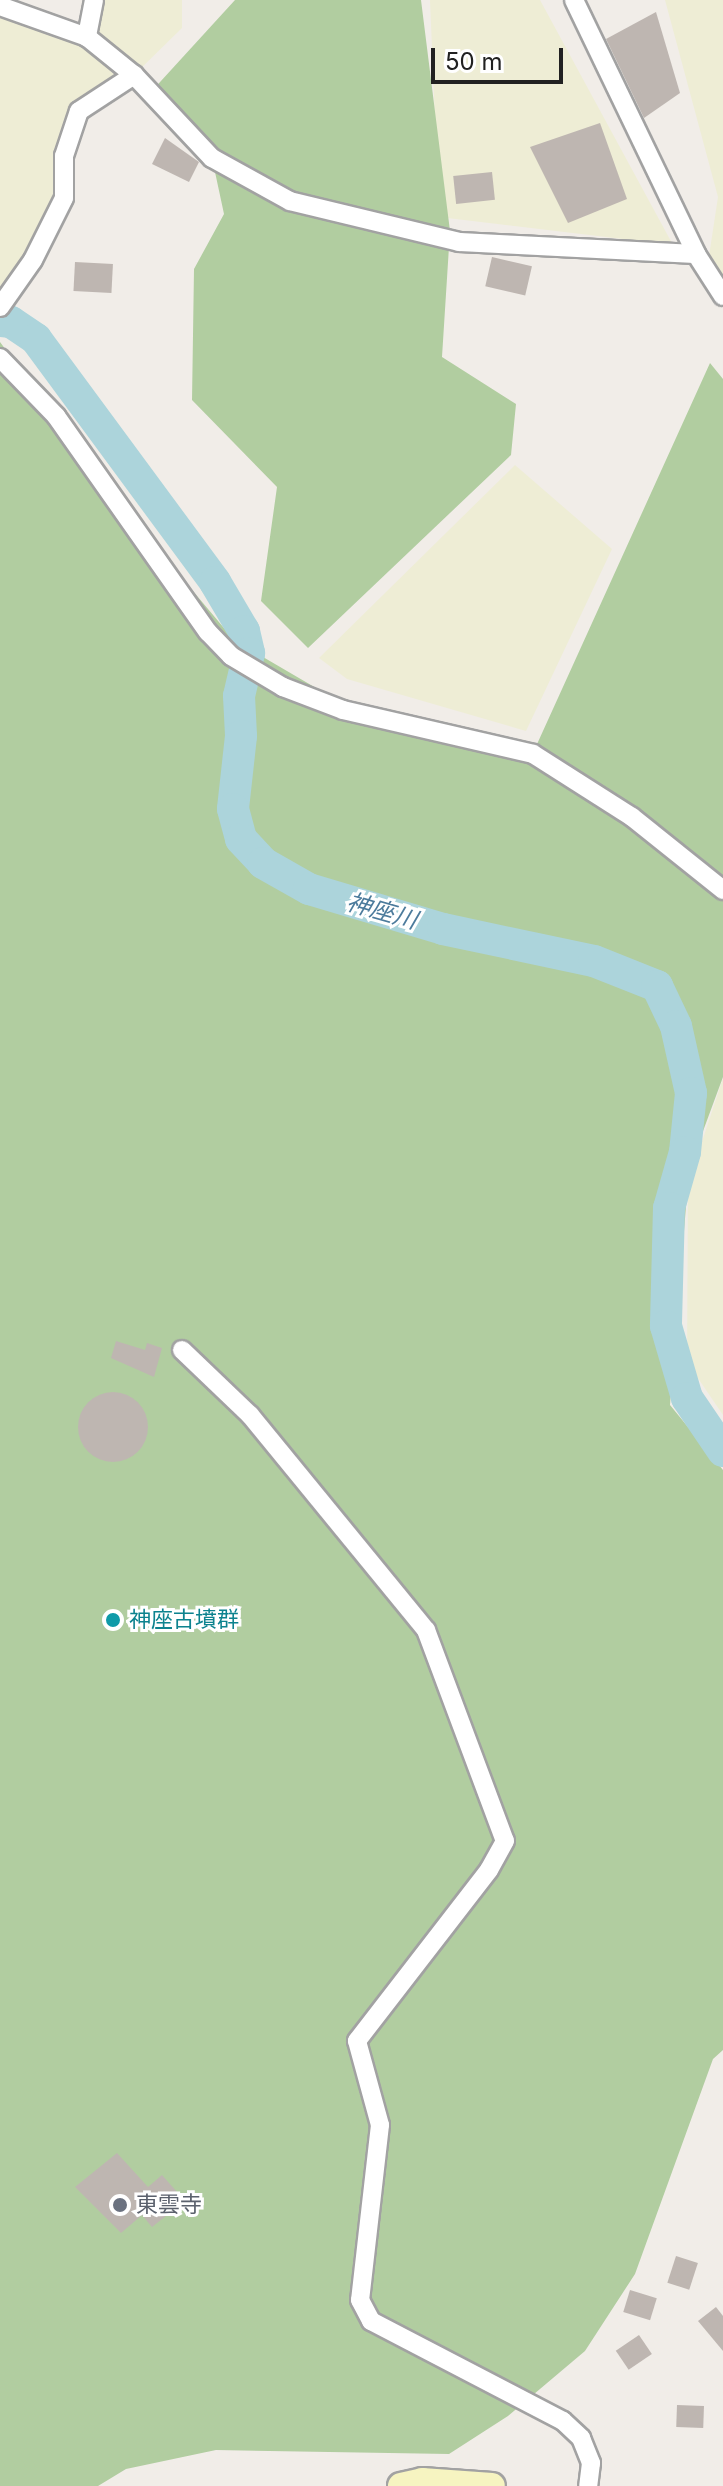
<!DOCTYPE html>
<html>
<head>
<meta charset="utf-8">
<style>
  body { margin:0 }
  #map { position:relative; width:723px; height:2486px; overflow:hidden; background:#f1ede8; font-family:Inter,"Noto Sans JP",sans-serif }
  div>[style] { position:absolute }
  .farmland>* { inset:0; background:#eeedd5 }
  .forest>* { inset:0; background:#b1cda0 }
  .river>* { height:32px; margin:-16px; padding:0 16px; transform-origin:16px; border-radius:16px; background:#acd4db }
  .building>* { inset:0; background:#beb6b1; transform-origin:0 0 }
  .round { border-radius:50% }
  .roads { filter:drop-shadow(2px 0 #a2a2a2) drop-shadow(-2px 0 #a2a2a2) drop-shadow(0 2px #a2a2a2) drop-shadow(0 -2px #a2a2a2) }
  .minor>* { height:18px; margin:-9px; padding:0 9px; transform-origin:9px; border-radius:9px; background:#fff }
  .secondary>* { height:26px; margin:-13px; padding:0 13px; transform-origin:13px; border-radius:13px; background:#f6f4c1 }
  .dots>* { width:22px; height:22px; translate:-50% -50%; box-sizing:border-box; border:4px solid #fff; border-radius:50% }
  span { translate:-50% -50%; white-space:nowrap; text-align:center; line-height:1.15; -webkit-text-stroke:6px #fff; paint-order:stroke }
  .culture-label { font-size:22px; color:#0d838f }
  .left { translate:0 -50%; text-align:left }
  .worship-label { font-size:22px; color:#5b616d }
  .water-label { font-size:24px; color:#4c7b9c; font-style:italic }
  .scale { position:absolute; left:431px; top:48px; width:132px; height:36px; box-sizing:border-box; border:4px solid #212121; border-top:0; padding-left:10px; font-size:24px; line-height:28px; white-space:nowrap; color:#212121; -webkit-text-stroke:6px #fff; paint-order:stroke }
</style>
</head>
<body>
<div id="map">
  <div class="farmland">
    <i style="clip-path:polygon(0 0,87px 31px,99px 0,182px 0,182px 28px,134px 75px,79px 111px,64px 184px,33px 267px,0 299px)"></i>
    <i style="clip-path:polygon(430px 0,540px 0,673px 245px,439px 217px)"></i>
    <i style="clip-path:polygon(665px 0,723px 0,723px 279px,709px 256px,718px 197px)"></i>
    <i style="clip-path:polygon(515px 465px,612px 549px,526px 731px,347px 679px,319px 658px)"></i>
    <i style="clip-path:polygon(723px 1078px,723px 1415px,687px 1362px,688px 1184px)"></i>
  </div>
  <div class="forest">
    <i style="clip-path:polygon(235px 0,421px 0,450px 231px,442px 357px,516px 404px,511px 455px,308px 648px,261px 601px,277px 487px,192px 400px,194px 269px,224px 214px,212px 158px,150px 93px)"></i>
    <i style="clip-path:polygon(0 342px,125px 510px,234px 640px,364px 716px,533px 753px,710px 363px,723px 379px,723px 1077px,689px 1169px,670px 1405px,723px 1470px,723px 2050px,713px 2059px,635px 2274px,585px 2351px,508px 2416px,449px 2454px,216px 2450px,126px 2469px,98px 2486px,0 2486px)"></i>
  </div>
  <div class="river">
    <i style="left:0;top:321px;width:11px;rotate:5deg"></i>
    <i style="left:11px;top:322px;width:30px;rotate:34deg"></i>
    <i style="left:36px;top:339px;width:302px;rotate:53.6deg"></i>
    <i style="left:215px;top:582px;width:57px;rotate:59.4deg"></i>
    <i style="left:244px;top:631px;width:23px;rotate:77deg"></i>
    <i style="left:249px;top:653px;width:44px;rotate:103.1deg"></i>
    <i style="left:239px;top:696px;width:40px;rotate:87.1deg"></i>
    <i style="left:241px;top:736px;width:73px;rotate:96.3deg"></i>
    <i style="left:233px;top:809px;width:31px;rotate:75deg"></i>
    <i style="left:241px;top:839px;width:33px;rotate:47deg"></i>
    <i style="left:263px;top:863px;width:53px;rotate:29.5deg"></i>
    <i style="left:309px;top:889px;width:140px;rotate:16.6deg"></i>
    <i style="left:443px;top:929px;width:154px;rotate:12deg"></i>
    <i style="left:594px;top:961px;width:68px;rotate:21.6deg"></i>
    <i style="left:657px;top:986px;width:44px;rotate:64.6deg"></i>
    <i style="left:676px;top:1026px;width:69px;rotate:77.4deg"></i>
    <i style="left:691px;top:1093px;width:59px;rotate:95.8deg"></i>
    <i style="left:685px;top:1152px;width:58px;rotate:105.9deg"></i>
    <i style="left:669px;top:1208px;width:118px;rotate:91.5deg"></i>
    <i style="left:666px;top:1326px;width:75px;rotate:73.7deg"></i>
    <i style="left:687px;top:1398px;width:64px;rotate:55.8deg"></i>
  </div>
  <div class="building">
    <i style="clip-path:polygon(656px 12px,680px 93px,644px 118px,606px 39px)"></i>
    <i style="clip-path:polygon(600px 123px,627px 199px,568px 223px,530px 147px)"></i>
    <i style="clip-path:polygon(165px 138px,199px 162px,189px 182px,152px 164px)"></i>
    <i style="left:492px;top:172px;width:28px;height:39px;rotate:84deg"></i>
    <i style="left:492px;top:257px;width:41px;height:30px;rotate:13deg"></i>
    <i style="left:75px;top:262px;width:38px;height:29px;rotate:3deg"></i>
    <i style="clip-path:polygon(116px 1341px,145px 1350px,147px 1343px,162px 1348px,154px 1377px,111px 1358px)"></i>
    <i class="round" style="left:78px;top:1392px;width:70px;height:70px"></i>
    <i style="clip-path:polygon(117px 2153px,148px 2187px,162px 2175px,185px 2201px,152px 2227px,142px 2215px,121px 2233px,75px 2187px)"></i>
    <i style="left:676px;top:2256px;width:23px;height:28px;rotate:18deg"></i>
    <i style="left:630px;top:2290px;width:28px;height:23px;rotate:17deg"></i>
    <i style="clip-path:polygon(716px 2307px,723px 2316px,723px 2351px,698px 2321px)"></i>
    <i style="left:639px;top:2335px;width:23px;height:28px;rotate:56deg"></i>
    <i style="left:677px;top:2405px;width:27px;height:22px;rotate:2deg"></i>
  </div>
  <div class="roads">
    <div class="minor">
      <i style="left:94px;top:0;width:38px;rotate:101deg"></i>
      <i style="left:87px;top:37px;width:60px;rotate:39deg"></i>
      <i style="left:134px;top:75px;width:114px;rotate:46.8deg"></i>
      <i style="left:212px;top:158px;width:89px;rotate:28.9deg"></i>
      <i style="left:290px;top:201px;width:174px;rotate:13.6deg"></i>
      <i style="left:459px;top:242px;width:237px;rotate:2.9deg"></i>
      <i style="left:574px;top:0;width:282px;rotate:64.3deg"></i>
      <i style="left:696px;top:254px;width:50px;rotate:57.3deg"></i>
      <i style="left:0;top:6px;width:92px;rotate:19.6deg"></i>
      <i style="left:0;top:307px;width:57px;rotate:-54.9deg"></i>
      <i style="left:33px;top:260px;width:69px;rotate:-63.4deg"></i>
      <i style="left:64px;top:198px;width:42px;rotate:-90deg"></i>
      <i style="left:64px;top:156px;width:47px;rotate:-71.6deg"></i>
      <i style="left:79px;top:111px;width:66px;rotate:-33.2deg"></i>
      <i style="left:0;top:358px;width:81px;rotate:46deg"></i>
      <i style="left:56px;top:416px;width:264px;rotate:54.9deg"></i>
      <i style="left:208px;top:632px;width:33px;rotate:46deg"></i>
      <i style="left:231px;top:656px;width:61px;rotate:30.8deg"></i>
      <i style="left:283px;top:687px;width:64px;rotate:21deg"></i>
      <i style="left:343px;top:710px;width:195px;rotate:13deg"></i>
      <i style="left:533px;top:754px;width:117px;rotate:32.5deg"></i>
      <i style="left:632px;top:817px;width:117px;rotate:38.7deg"></i>
      <i style="left:182px;top:1350px;width:94px;rotate:43.7deg"></i>
      <i style="left:250px;top:1415px;width:278px;rotate:50.7deg"></i>
      <i style="left:426px;top:1630px;width:225px;rotate:69.5deg"></i>
      <i style="left:505px;top:1841px;width:33px;rotate:119deg"></i>
      <i style="left:489px;top:1870px;width:216px;rotate:127.7deg"></i>
      <i style="left:357px;top:2041px;width:87px;rotate:74.7deg"></i>
      <i style="left:380px;top:2125px;width:176px;rotate:96.5deg"></i>
      <i style="left:360px;top:2300px;width:24px;rotate:62deg"></i>
      <i style="left:371px;top:2321px;width:216px;rotate:27.5deg"></i>
      <i style="left:563px;top:2421px;width:25px;rotate:43deg"></i>
      <i style="left:581px;top:2438px;width:27px;rotate:68deg"></i>
      <i style="left:591px;top:2463px;width:23px;rotate:97deg"></i>
    </div>
    <div class="secondary">
      <i style="left:401px;top:2486px;width:22px;rotate:-13deg"></i>
      <i style="left:422px;top:2481px;width:70px;rotate:4.1deg"></i>
    </div>
  </div>
  <div class="dots">
    <i style="left:113px;top:1620px;background:#0f9aa8"></i>
    <i style="left:120px;top:2205px;background:#6b7280"></i>
  </div>
  <div class="culture-label">
    <span class="left" style="left:129px;top:1620px">神座古墳群</span>
  </div>
  <div class="worship-label">
    <span class="left" style="left:136px;top:2205px">東雲寺</span>
  </div>
  <div class="water-label">
    <span style="left:382px;top:911px;rotate:16deg">神座川</span>
  </div>
  <div class="scale">50 m</div>
</div>
</body>
</html>
